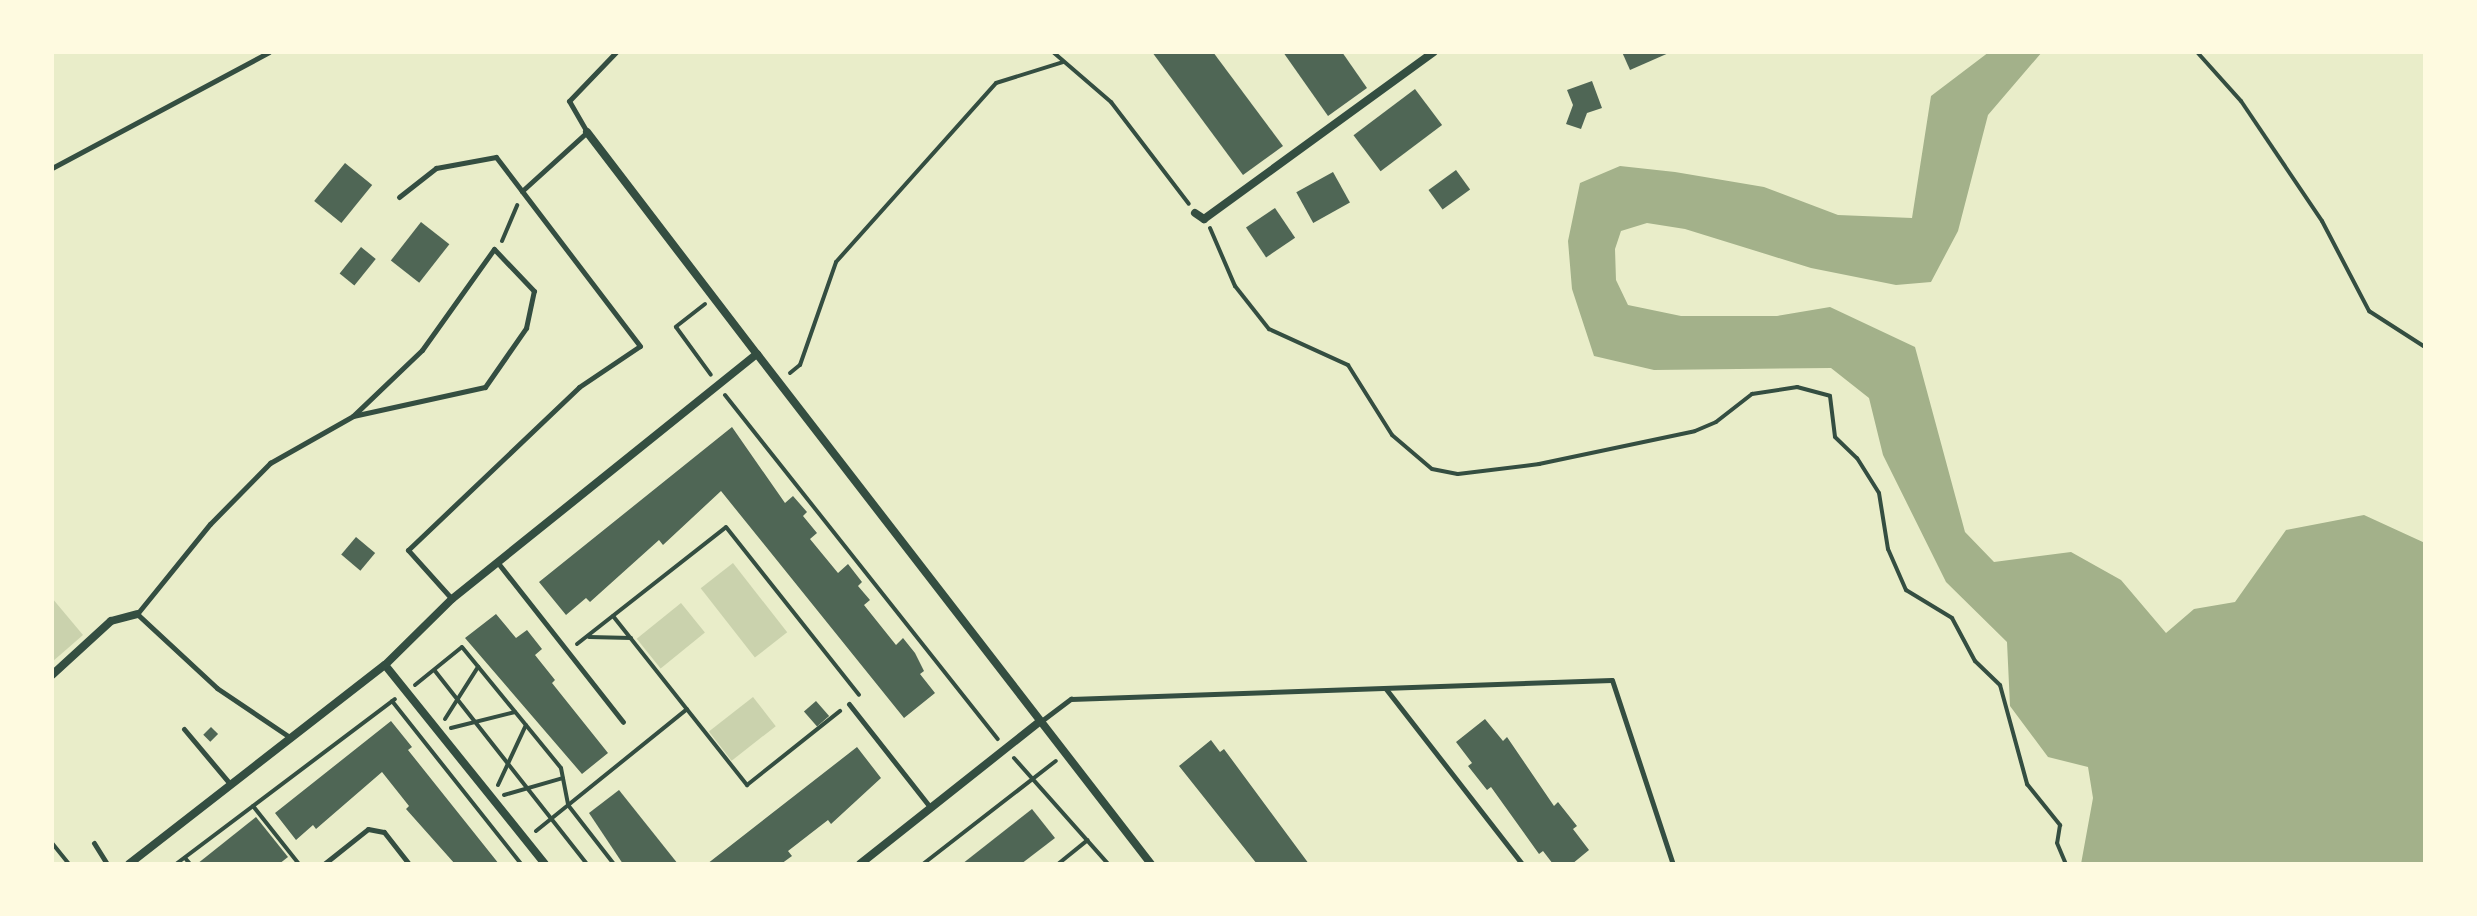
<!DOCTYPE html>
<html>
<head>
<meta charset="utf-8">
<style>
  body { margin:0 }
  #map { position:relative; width:2477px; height:916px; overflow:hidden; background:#e9edc9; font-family:Mulish,sans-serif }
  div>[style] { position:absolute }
  .green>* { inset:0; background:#cad2ad; transform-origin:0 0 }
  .water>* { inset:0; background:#a3b18a }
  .building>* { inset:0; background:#4f6655; transform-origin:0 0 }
  .path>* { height:4px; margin:-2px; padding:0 2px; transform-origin:2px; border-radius:2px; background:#344e41 }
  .service>* { height:5px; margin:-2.5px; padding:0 2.5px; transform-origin:2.5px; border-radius:2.5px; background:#344e41 }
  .minor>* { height:8px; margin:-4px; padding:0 4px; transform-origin:4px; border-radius:4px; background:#344e41 }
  span { translate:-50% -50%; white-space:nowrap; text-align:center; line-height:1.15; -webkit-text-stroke:8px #fefae0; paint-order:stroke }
  .frame { position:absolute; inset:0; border:54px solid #fefae0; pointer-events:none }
</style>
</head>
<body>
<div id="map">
  <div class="green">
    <i style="left:733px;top:563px;width:88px;height:41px;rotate:52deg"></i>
    <i style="clip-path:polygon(52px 598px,83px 635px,52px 662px)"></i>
    <i style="left:681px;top:603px;width:38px;height:57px;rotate:51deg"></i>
    <i style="left:753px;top:697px;width:37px;height:56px;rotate:52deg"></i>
  </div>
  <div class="water">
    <i style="clip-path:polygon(1989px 52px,2042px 52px,1988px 115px,1958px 231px,1931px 282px,1896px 285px,1811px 268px,1685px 229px,1647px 223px,1621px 231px,1615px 249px,1616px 280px,1628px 305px,1681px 316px,1777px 316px,1830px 307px,1915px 347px,1965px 532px,1994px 562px,2071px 552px,2121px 580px,2166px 633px,2194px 609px,2235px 602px,2286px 530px,2364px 515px,2425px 543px,2425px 864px,2081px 864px,2093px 798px,2088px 767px,2048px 757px,2010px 706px,2007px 642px,1946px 582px,1883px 455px,1869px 398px,1831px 368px,1654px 370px,1594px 356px,1572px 289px,1568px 241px,1580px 183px,1620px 166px,1675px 172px,1764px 187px,1838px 215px,1912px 218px,1931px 96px)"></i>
  </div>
  <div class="building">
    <i style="clip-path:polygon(1152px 52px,1213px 52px,1283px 146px,1243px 175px)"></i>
    <i style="clip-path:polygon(1283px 52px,1342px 52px,1367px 88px,1328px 116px)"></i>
    <i style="clip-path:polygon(1622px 52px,1671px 52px,1630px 70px)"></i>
    <i style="clip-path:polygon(1592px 81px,1602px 108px,1587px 113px,1581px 129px,1566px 124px,1573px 105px,1567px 90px)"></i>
    <i style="left:1415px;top:89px;width:45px;height:77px;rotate:53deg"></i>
    <i style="left:345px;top:163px;width:35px;height:49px;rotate:39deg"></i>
    <i style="left:1456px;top:170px;width:24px;height:34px;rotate:54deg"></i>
    <i style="left:1333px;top:172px;width:35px;height:42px;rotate:61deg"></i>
    <i style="left:1275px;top:208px;width:36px;height:35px;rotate:56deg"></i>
    <i style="left:421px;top:222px;width:36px;height:49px;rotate:38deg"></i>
    <i style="left:361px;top:247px;width:19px;height:34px;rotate:39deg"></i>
    <i style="clip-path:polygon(732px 427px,785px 503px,793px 496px,807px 512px,803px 516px,817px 533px,810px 539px,838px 573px,848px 564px,862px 582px,858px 586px,870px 600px,864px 605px,896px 645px,903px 638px,915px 653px,924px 671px,920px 674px,935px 693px,904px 718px,721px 491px,663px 545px,659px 540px,590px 602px,586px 598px,566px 615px,539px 582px)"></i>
    <i style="left:356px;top:537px;width:25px;height:23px;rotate:40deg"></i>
    <i style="clip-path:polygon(496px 614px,516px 638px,527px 630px,542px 649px,535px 655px,555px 680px,552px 683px,608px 753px,582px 774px,465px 638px)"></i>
    <i style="left:816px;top:701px;width:20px;height:16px;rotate:49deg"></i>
    <i style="clip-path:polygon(1485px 719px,1503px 741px,1507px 737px,1554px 806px,1558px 802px,1577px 826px,1573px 829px,1589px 850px,1572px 864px,1553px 864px,1543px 851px,1539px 854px,1491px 787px,1487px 790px,1468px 766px,1472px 763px,1456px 742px)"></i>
    <i style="clip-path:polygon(391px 721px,412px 747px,408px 750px,499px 864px,455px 864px,406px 809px,409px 806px,382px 772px,316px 829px,313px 825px,296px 840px,275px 813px)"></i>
    <i style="left:211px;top:727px;width:10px;height:11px;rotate:45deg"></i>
    <i style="clip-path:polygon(1211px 740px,1220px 752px,1224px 749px,1309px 864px,1257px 864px,1179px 766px)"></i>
    <i style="clip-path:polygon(857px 747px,881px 778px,831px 824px,828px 820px,788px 851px,792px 856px,781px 864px,707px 864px)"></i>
    <i style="clip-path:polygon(619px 790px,678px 864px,623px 864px,589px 813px)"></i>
    <i style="clip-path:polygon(1032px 809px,1055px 838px,1021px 864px,962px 864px)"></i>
    <i style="clip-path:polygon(256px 817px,288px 857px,279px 864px,197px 864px)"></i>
  </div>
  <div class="path">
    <i style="left:1053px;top:52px;width:77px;rotate:40.8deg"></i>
    <i style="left:1111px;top:102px;width:128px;rotate:52.6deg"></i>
    <i style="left:2197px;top:52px;width:66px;rotate:48.1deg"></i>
    <i style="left:2241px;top:101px;width:145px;rotate:56deg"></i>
    <i style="left:2322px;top:221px;width:102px;rotate:62.4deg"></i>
    <i style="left:2369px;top:311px;width:67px;rotate:32.7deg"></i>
    <i style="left:1210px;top:228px;width:63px;rotate:66.7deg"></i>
    <i style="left:1235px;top:286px;width:55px;rotate:51.7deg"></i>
    <i style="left:1269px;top:329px;width:87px;rotate:24.5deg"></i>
    <i style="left:1348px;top:365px;width:83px;rotate:57.8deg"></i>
    <i style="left:1392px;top:435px;width:52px;rotate:40.4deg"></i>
    <i style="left:1432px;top:469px;width:26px;rotate:11deg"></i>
    <i style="left:1458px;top:474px;width:82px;rotate:-7deg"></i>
    <i style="left:1539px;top:464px;width:159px;rotate:-11.9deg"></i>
    <i style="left:1695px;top:431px;width:23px;rotate:-23deg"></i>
    <i style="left:1716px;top:422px;width:46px;rotate:-37.9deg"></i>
    <i style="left:1752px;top:394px;width:46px;rotate:-8.8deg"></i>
    <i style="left:1797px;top:387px;width:34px;rotate:15deg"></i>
    <i style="left:1830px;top:396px;width:41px;rotate:83deg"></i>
    <i style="left:1835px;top:437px;width:30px;rotate:44deg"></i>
    <i style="left:1857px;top:458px;width:41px;rotate:57.8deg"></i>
    <i style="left:1879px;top:493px;width:57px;rotate:80.9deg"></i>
    <i style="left:1888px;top:549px;width:45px;rotate:66.3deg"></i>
    <i style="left:1906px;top:590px;width:54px;rotate:31.3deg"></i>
    <i style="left:1952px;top:618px;width:49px;rotate:61.9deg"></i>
    <i style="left:1975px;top:661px;width:35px;rotate:44deg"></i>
    <i style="left:2000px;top:685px;width:103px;rotate:74.7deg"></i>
    <i style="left:2027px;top:784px;width:53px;rotate:51.2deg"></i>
    <i style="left:2060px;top:825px;width:18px;rotate:99deg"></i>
    <i style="left:2057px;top:843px;width:23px;rotate:67deg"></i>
    <i style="left:502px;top:241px;width:39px;rotate:-67deg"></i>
    <i style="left:705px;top:304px;width:37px;rotate:142deg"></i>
    <i style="left:676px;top:327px;width:59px;rotate:53.9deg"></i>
    <i style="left:790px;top:373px;width:13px;rotate:-39deg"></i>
    <i style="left:800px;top:365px;width:109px;rotate:-70.7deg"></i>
    <i style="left:836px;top:262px;width:240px;rotate:-48.2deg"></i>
    <i style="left:996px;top:83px;width:70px;rotate:-17.4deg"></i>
    <i style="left:725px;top:395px;width:439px;rotate:51.6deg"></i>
    <i style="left:613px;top:616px;width:216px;rotate:51.6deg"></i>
    <i style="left:747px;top:785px;width:119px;rotate:-38.5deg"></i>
    <i style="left:589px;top:637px;width:42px;rotate:1.4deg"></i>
    <i style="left:577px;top:644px;width:189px;rotate:-38.1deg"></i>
    <i style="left:726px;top:527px;width:214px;rotate:51.6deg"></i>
    <i style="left:435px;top:671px;width:246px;rotate:51.8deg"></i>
    <i style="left:415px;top:685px;width:60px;rotate:-39deg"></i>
    <i style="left:462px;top:647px;width:156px;rotate:50.7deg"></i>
    <i style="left:561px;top:768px;width:38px;rotate:79deg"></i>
    <i style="left:568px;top:805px;width:75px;rotate:52.1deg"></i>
    <i style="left:392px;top:701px;width:208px;rotate:51.6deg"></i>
    <i style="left:445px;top:719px;width:62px;rotate:-57.6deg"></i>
    <i style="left:451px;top:728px;width:66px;rotate:-14deg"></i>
    <i style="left:1014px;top:758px;width:142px;rotate:48.4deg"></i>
    <i style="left:498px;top:785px;width:66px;rotate:-65deg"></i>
    <i style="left:504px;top:795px;width:61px;rotate:-16.1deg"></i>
    <i style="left:253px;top:806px;width:74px;rotate:51.6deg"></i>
    <i style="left:536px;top:831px;width:194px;rotate:-38.9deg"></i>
    <i style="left:52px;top:843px;width:27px;rotate:51deg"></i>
    <i style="left:185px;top:858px;width:8px;rotate:50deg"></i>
    <i style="left:176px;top:864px;width:274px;rotate:-37deg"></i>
    <i style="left:923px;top:864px;width:168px;rotate:-37.8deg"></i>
    <i style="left:1058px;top:864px;width:38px;rotate:-39deg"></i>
  </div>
  <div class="service">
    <i style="left:52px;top:168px;width:246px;rotate:-28.1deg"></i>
    <i style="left:399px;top:197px;width:47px;rotate:-38.1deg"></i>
    <i style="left:436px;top:168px;width:61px;rotate:-10.4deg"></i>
    <i style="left:496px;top:157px;width:43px;rotate:52.6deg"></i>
    <i style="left:522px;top:191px;width:88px;rotate:-42.2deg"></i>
    <i style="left:587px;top:132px;width:36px;rotate:-120deg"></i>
    <i style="left:569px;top:101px;width:68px;rotate:-46.2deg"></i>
    <i style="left:498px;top:563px;width:202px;rotate:51.8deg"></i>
    <i style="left:452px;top:599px;width:66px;rotate:-131.9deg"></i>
    <i style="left:408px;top:550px;width:236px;rotate:-43.6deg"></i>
    <i style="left:579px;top:387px;width:73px;rotate:-33.9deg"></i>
    <i style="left:640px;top:346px;width:195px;rotate:-127.3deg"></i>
    <i style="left:1386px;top:689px;width:222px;rotate:52.1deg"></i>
    <i style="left:849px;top:704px;width:131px;rotate:51.8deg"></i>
    <i style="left:1040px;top:722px;width:39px;rotate:-37deg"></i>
    <i style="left:1071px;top:699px;width:541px;rotate:-2.01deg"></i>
    <i style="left:1612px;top:680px;width:194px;rotate:71.7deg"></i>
    <i style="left:184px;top:729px;width:73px;rotate:50deg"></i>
    <i style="left:291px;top:738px;width:89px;rotate:-146deg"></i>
    <i style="left:217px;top:688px;width:109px;rotate:-137.2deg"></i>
    <i style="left:137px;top:614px;width:116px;rotate:-51deg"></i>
    <i style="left:210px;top:524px;width:86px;rotate:-45.5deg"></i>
    <i style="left:270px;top:463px;width:95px;rotate:-29.5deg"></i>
    <i style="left:353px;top:416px;width:135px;rotate:-12.4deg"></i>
    <i style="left:485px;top:387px;width:72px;rotate:-55.2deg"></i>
    <i style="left:526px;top:328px;width:38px;rotate:-78deg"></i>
    <i style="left:534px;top:291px;width:58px;rotate:-133.6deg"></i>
    <i style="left:494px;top:249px;width:124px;rotate:125.5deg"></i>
    <i style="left:422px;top:350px;width:95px;rotate:136.3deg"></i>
    <i style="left:94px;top:843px;width:25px;rotate:58deg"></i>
    <i style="left:324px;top:864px;width:56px;rotate:-38.5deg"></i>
    <i style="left:368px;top:829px;width:16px;rotate:11deg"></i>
    <i style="left:384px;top:832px;width:41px;rotate:52deg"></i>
  </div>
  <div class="minor">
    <i style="left:587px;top:132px;width:280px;rotate:52.6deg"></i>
    <i style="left:1195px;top:213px;width:11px;rotate:34deg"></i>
    <i style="left:1204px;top:219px;width:284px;rotate:-36deg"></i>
    <i style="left:385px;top:665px;width:255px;rotate:51.2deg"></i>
    <i style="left:52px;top:675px;width:80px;rotate:-42.5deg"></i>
    <i style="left:111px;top:621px;width:27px;rotate:-15deg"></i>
    <i style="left:129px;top:864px;width:324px;rotate:-37.9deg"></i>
    <i style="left:385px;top:665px;width:94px;rotate:-44.6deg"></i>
    <i style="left:452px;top:599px;width:391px;rotate:-38.8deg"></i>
    <i style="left:757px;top:354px;width:644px;rotate:52.31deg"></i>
    <i style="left:860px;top:864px;width:228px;rotate:-38.4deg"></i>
  </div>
  <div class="frame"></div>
</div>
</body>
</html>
